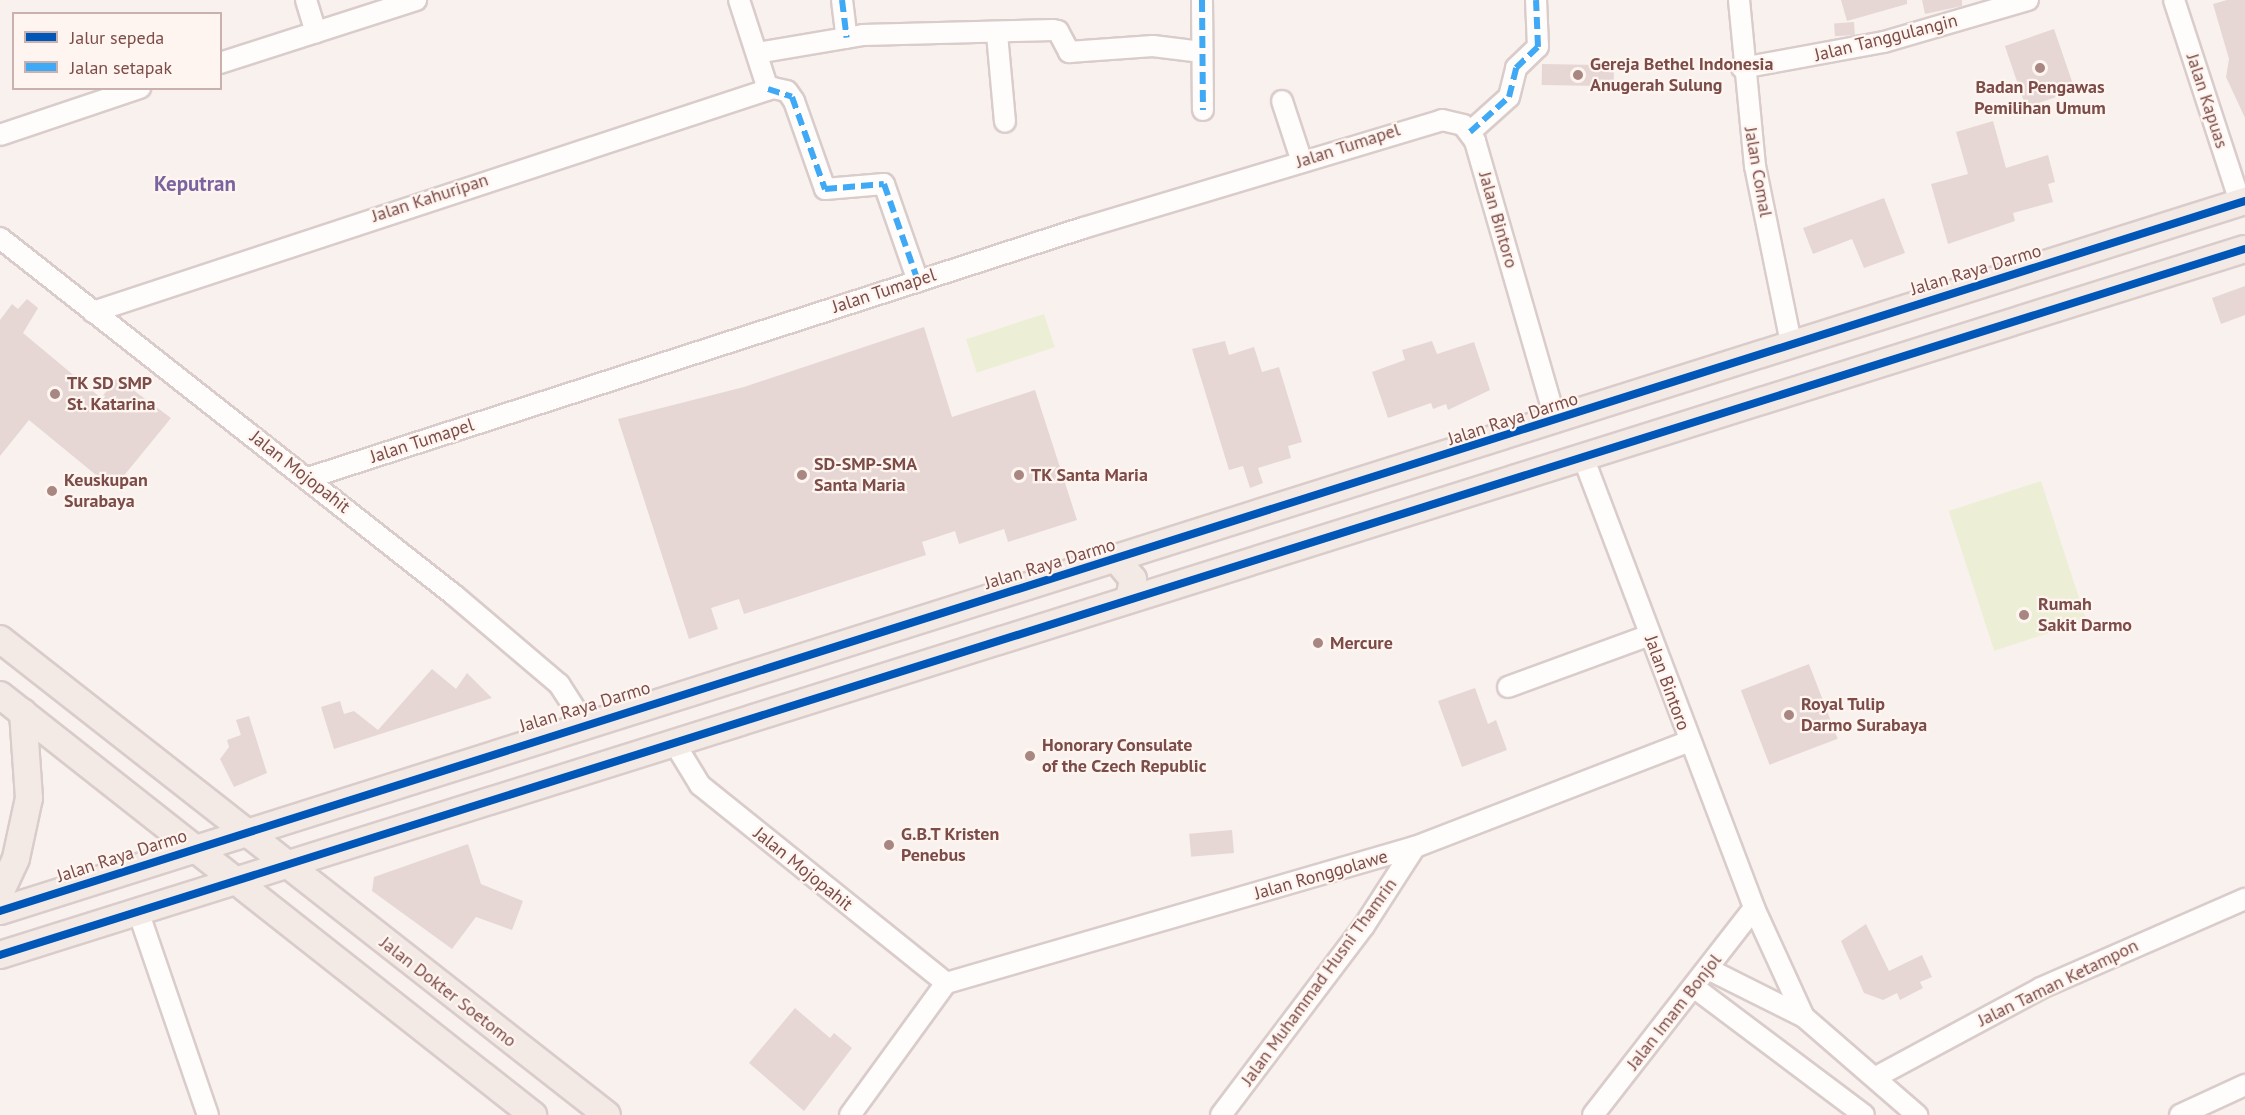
<!DOCTYPE html>
<html>
<head>
<meta charset="utf-8">
<style>
  body { margin:0 }
  #map { position:relative; width:2245px; height:1115px; overflow:hidden; background:#f9f1ed; font-family:"PT Sans",sans-serif }
  div>[style] { position:absolute }
  .green>* { inset:0; background:#ecefd6; transform-origin:0 0 }
  .building>* { inset:0; background:#e6d7d4; transform-origin:0 0 }
  .roads { filter:drop-shadow(2px 0 #d9ccca) drop-shadow(-2px 0 #d9ccca) drop-shadow(0 2px #d9ccca) drop-shadow(0 -2px #d9ccca) }
  .minor>* { height:20px; margin:-10px; padding:0 10px; transform-origin:10px; border-radius:10px; background:#fefdfc }
  .major>* { height:26px; margin:-13px; padding:0 13px; transform-origin:13px; border-radius:13px; background:#f3eae6 }
  .quiet>* { height:6px; margin-top:-3px; transform-origin:0; background:repeating-linear-gradient(90deg,#3fa9f5 0 12px,transparent 0 18px) }
  .cycleway>* { height:8px; margin:-4px; padding:0 4px; transform-origin:4px; border-radius:4px; background:#0057b8 }
  .dots>* { width:16px; height:16px; translate:-50% -50%; box-sizing:border-box; border:3px solid #fff5f0; border-radius:50% }
  span { translate:-50% -50%; white-space:nowrap; text-align:center; line-height:1.15; -webkit-text-stroke:4.5px #fff5f0; paint-order:stroke }
  .street-label { font-size:18px; color:#7c4c48 }
  .poi-label { font-size:18px; color:#7c4c48; font-weight:700 }
  .left { translate:0 -50%; text-align:left }
  .quarter-label { font-size:21px; color:#7a649f; font-weight:700 }
  .legend { position:absolute; left:12px; top:12px; width:210px; height:78px; box-sizing:border-box; background:#fff5f0; border:2px solid #cbb1ad; margin:0; padding:8px 10px; list-style:none; font-size:18px; color:#7c4c48 }
  .legend li { display:flex; align-items:center; gap:12px; height:30px }
  .legend b { width:30px; border:2px solid #cbb1ad }
</style>
</head>
<body>
<div id="map">
  <div class="green">
    <i style="left:1044px;top:314px;width:35px;height:82px;rotate:72deg"></i>
    <i style="left:2041px;top:481px;width:147px;height:97px;rotate:72deg"></i>
  </div>
  <div class="building">
    <i style="clip-path:polygon(1841px 0,1907px 0,1907px 4px,1847px 21px)"></i>
    <i style="clip-path:polygon(1922px 0,1962px 0,1962px 6px,1925px 14px)"></i>
    <i style="clip-path:polygon(2227px 0,2245px 0,2245px 118px,2226px 77px,2229px 59px,2213px 4px)"></i>
    <i style="left:1854px;top:22px;width:13px;height:20px;rotate:86deg"></i>
    <i style="left:2054px;top:29px;width:65px;height:52px;rotate:71deg"></i>
    <i style="left:1542px;top:64px;width:72px;height:21px;rotate:1deg"></i>
    <i style="clip-path:polygon(1993px 121px,2006px 168px,2048px 155px,2055px 182px,2048px 184px,2053px 202px,2013px 213px,2015px 221px,1948px 244px,1931px 184px,1968px 174px,1956px 132px)"></i>
    <i style="clip-path:polygon(1884px 198px,1905px 253px,1864px 268px,1852px 239px,1813px 254px,1803px 228px)"></i>
    <i style="clip-path:polygon(2245px 286px,2245px 315px,2221px 324px,2212px 298px)"></i>
    <i style="clip-path:polygon(27px 299px,38px 308px,23px 333px,101px 398px,117px 378px,171px 418px,113px 489px,29px 420px,0 456px,0 320px,12px 304px,18px 309px)"></i>
    <i style="clip-path:polygon(924px 327px,952px 417px,1035px 390px,1077px 520px,1008px 542px,1004px 529px,959px 544px,955px 531px,922px 542px,926px 555px,744px 614px,739px 599px,711px 608px,718px 629px,689px 639px,618px 419px,744px 387px)"></i>
    <i style="clip-path:polygon(1225px 341px,1229px 355px,1254px 347px,1262px 372px,1279px 367px,1302px 442px,1288px 446px,1291px 458px,1258px 468px,1263px 483px,1250px 488px,1243px 466px,1229px 470px,1192px 349px)"></i>
    <i style="clip-path:polygon(1432px 341px,1437px 354px,1474px 342px,1490px 390px,1448px 410px,1446px 404px,1433px 409px,1431px 403px,1388px 418px,1372px 372px,1405px 360px,1402px 350px)"></i>
    <i style="left:1809px;top:664px;width:80px;height:73px;rotate:69deg"></i>
    <i style="clip-path:polygon(432px 669px,456px 689px,467px 673px,492px 698px,334px 749px,321px 707px,340px 701px,344px 714px,354px 711px,378px 730px)"></i>
    <i style="clip-path:polygon(1475px 688px,1488px 724px,1496px 720px,1507px 750px,1462px 767px,1438px 701px)"></i>
    <i style="clip-path:polygon(249px 716px,267px 773px,234px 787px,220px 759px,229px 747px,227px 740px,241px 735px,236px 720px)"></i>
    <i style="left:1232px;top:830px;width:23px;height:43px;rotate:85deg"></i>
    <i style="clip-path:polygon(468px 844px,481px 884px,523px 901px,512px 930px,476px 917px,452px 949px,372px 891px,374px 877px)"></i>
    <i style="clip-path:polygon(1866px 924px,1889px 971px,1922px 955px,1932px 977px,1920px 982px,1923px 988px,1900px 1000px,1897px 993px,1883px 1000px,1864px 993px,1841px 941px)"></i>
    <i style="clip-path:polygon(795px 1008px,830px 1038px,834px 1033px,852px 1048px,804px 1111px,749px 1063px)"></i>
  </div>
  <div class="roads">
    <div class="minor">
      <i style="left:306px;top:0;width:34px;rotate:73deg"></i>
      <i style="left:739px;top:0;width:94px;rotate:72deg"></i>
      <i style="left:842px;top:0;width:38px;rotate:83deg"></i>
      <i style="left:1202px;top:0;width:110px;rotate:89.5deg"></i>
      <i style="left:1739px;top:0;width:167px;rotate:84.5deg"></i>
      <i style="left:1755px;top:166px;width:181px;rotate:78.5deg"></i>
      <i style="left:2174px;top:0;width:213px;rotate:71.9deg"></i>
      <i style="left:997px;top:34px;width:88px;rotate:84.8deg"></i>
      <i style="left:757px;top:53px;width:108px;rotate:-9.6deg"></i>
      <i style="left:863px;top:35px;width:190px;rotate:-1.5deg"></i>
      <i style="left:1053px;top:30px;width:5px;rotate:11deg"></i>
      <i style="left:1058px;top:31px;width:24px;rotate:62deg"></i>
      <i style="left:1069px;top:52px;width:84px;rotate:-4.1deg"></i>
      <i style="left:1153px;top:46px;width:49px;rotate:7deg"></i>
      <i style="left:220px;top:63px;width:206px;rotate:-17.8deg"></i>
      <i style="left:1742px;top:68px;width:144px;rotate:-10.4deg"></i>
      <i style="left:1884px;top:42px;width:150px;rotate:-16.3deg"></i>
      <i style="left:1282px;top:101px;width:64px;rotate:71.8deg"></i>
      <i style="left:1470px;top:132px;width:52px;rotate:-41.9deg"></i>
      <i style="left:1509px;top:97px;width:30px;rotate:-76deg"></i>
      <i style="left:1516px;top:68px;width:30px;rotate:-44deg"></i>
      <i style="left:1538px;top:47px;width:47px;rotate:-92.4deg"></i>
      <i style="left:0;top:135px;width:148px;rotate:-18.6deg"></i>
      <i style="left:0;top:238px;width:578px;rotate:38.18deg"></i>
      <i style="left:454px;top:595px;width:138px;rotate:40.3deg"></i>
      <i style="left:559px;top:684px;width:46px;rotate:57.3deg"></i>
      <i style="left:93px;top:312px;width:716px;rotate:-18.23deg"></i>
      <i style="left:773px;top:88px;width:14px;rotate:12deg"></i>
      <i style="left:787px;top:91px;width:12px;rotate:55deg"></i>
      <i style="left:794px;top:101px;width:93px;rotate:70.6deg"></i>
      <i style="left:825px;top:189px;width:59px;rotate:-4.8deg"></i>
      <i style="left:884px;top:184px;width:103px;rotate:70.7deg"></i>
      <i style="left:1583px;top:457px;width:482px;rotate:69.2deg"></i>
      <i style="left:1754px;top:908px;width:120px;rotate:65.4deg"></i>
      <i style="left:308px;top:478px;width:814px;rotate:-17.88deg"></i>
      <i style="left:1083px;top:228px;width:375px;rotate:-16.7deg"></i>
      <i style="left:1442px;top:120px;width:22px;rotate:13deg"></i>
      <i style="left:1463px;top:125px;width:20px;rotate:53deg"></i>
      <i style="left:1475px;top:141px;width:292px;rotate:73.9deg"></i>
      <i style="left:1508px;top:687px;width:151px;rotate:-20.1deg"></i>
      <i style="left:675px;top:744px;width:48px;rotate:58.6deg"></i>
      <i style="left:700px;top:785px;width:316px;rotate:38.8deg"></i>
      <i style="left:138px;top:911px;width:216px;rotate:71.1deg"></i>
      <i style="left:1708px;top:969px;width:107px;rotate:26.6deg"></i>
      <i style="left:1804px;top:1017px;width:150px;rotate:40.9deg"></i>
      <i style="left:946px;top:983px;width:488px;rotate:-16.2deg"></i>
      <i style="left:1415px;top:847px;width:294px;rotate:-21.1deg"></i>
      <i style="left:1695px;top:988px;width:211px;rotate:36.9deg"></i>
      <i style="left:1876px;top:1077px;width:187px;rotate:-28.3deg"></i>
      <i style="left:2041px;top:988px;width:223px;rotate:-23.6deg"></i>
      <i style="left:850px;top:1115px;width:163px;rotate:-54deg"></i>
      <i style="left:1221px;top:1115px;width:237px;rotate:-52.9deg"></i>
      <i style="left:1364px;top:926px;width:94px;rotate:-57.2deg"></i>
      <i style="left:1593px;top:1115px;width:262px;rotate:-52.1deg"></i>
      <i style="left:2180px;top:1115px;width:72px;rotate:-24.8deg"></i>
    </div>
    <div class="major">
      <i style="left:1116px;top:559px;width:26px;rotate:50deg"></i>
      <i style="left:1133px;top:579px;width:21px;rotate:101deg"></i>
      <i style="left:0;top:639px;width:771px;rotate:38.1deg"></i>
      <i style="left:0;top:695px;width:679px;rotate:38.24deg"></i>
      <i style="left:0;top:893px;width:38px;rotate:-65deg"></i>
      <i style="left:16px;top:858px;width:61px;rotate:-77.8deg"></i>
      <i style="left:29px;top:798px;width:86px;rotate:-94deg"></i>
      <i style="left:0;top:911px;width:2355px;rotate:-17.55deg"></i>
      <i style="left:0;top:955px;width:2353px;rotate:-17.46deg"></i>
    </div>
  </div>
  <div class="quiet">
    <i style="left:842px;top:0;width:38px;rotate:83deg"></i>
    <i style="left:1202px;top:0;width:110px;rotate:89.5deg"></i>
    <i style="left:768px;top:89px;width:25px;rotate:18deg"></i>
    <i style="left:792px;top:97px;width:98px;rotate:70.3deg"></i>
    <i style="left:825px;top:189px;width:59px;rotate:-4.8deg"></i>
    <i style="left:884px;top:184px;width:103px;rotate:70.7deg"></i>
    <i style="left:1470px;top:132px;width:52px;rotate:-41.9deg"></i>
    <i style="left:1509px;top:97px;width:30px;rotate:-76deg"></i>
    <i style="left:1516px;top:68px;width:30px;rotate:-44deg"></i>
    <i style="left:1538px;top:47px;width:47px;rotate:-92.4deg"></i>
  </div>
  <div class="cycleway">
    <i style="left:0;top:911px;width:2355px;rotate:-17.55deg"></i>
    <i style="left:0;top:955px;width:2353px;rotate:-17.46deg"></i>
  </div>
  <div class="dots">
    <i style="left:2040px;top:68px;background:#a88682"></i>
    <i style="left:1578px;top:75px;background:#a88682"></i>
    <i style="left:55px;top:394px;background:#a88682"></i>
    <i style="left:802px;top:475px;background:#a88682"></i>
    <i style="left:1019px;top:475px;background:#a88682"></i>
    <i style="left:52px;top:491px;background:#a88682"></i>
    <i style="left:2024px;top:615px;background:#a88682"></i>
    <i style="left:1318px;top:643px;background:#a88682"></i>
    <i style="left:1789px;top:715px;background:#a88682"></i>
    <i style="left:1030px;top:756px;background:#a88682"></i>
    <i style="left:889px;top:845px;background:#a88682"></i>
  </div>
  <div class="street-label">
    <span style="left:1886px;top:38px;rotate:-14deg">Jalan Tanggulangin</span>
    <span style="left:2207px;top:101px;rotate:72deg">Jalan Kapuas</span>
    <span style="left:1348px;top:146px;rotate:-18deg">Jalan Tumapel</span>
    <span style="left:1758px;top:172px;rotate:80deg">Jalan Comal</span>
    <span style="left:430px;top:198px;rotate:-18deg">Jalan Kahuripan</span>
    <span style="left:1498px;top:220px;rotate:74deg">Jalan Bintoro</span>
    <span style="left:1976px;top:270px;rotate:-17deg">Jalan Raya Darmo</span>
    <span style="left:884px;top:291px;rotate:-18deg">Jalan Tumapel</span>
    <span style="left:1513px;top:419px;rotate:-18deg">Jalan Raya Darmo</span>
    <span style="left:422px;top:441px;rotate:-18deg">Jalan Tumapel</span>
    <span style="left:300px;top:472px;rotate:38deg">Jalan Mojopahit</span>
    <span style="left:1050px;top:564px;rotate:-17deg">Jalan Raya Darmo</span>
    <span style="left:1667px;top:683px;rotate:70deg">Jalan Bintoro</span>
    <span style="left:585px;top:707px;rotate:-17deg">Jalan Raya Darmo</span>
    <span style="left:122px;top:856px;rotate:-18deg">Jalan Raya Darmo</span>
    <span style="left:803px;top:869px;rotate:39deg">Jalan Mojopahit</span>
    <span style="left:1321px;top:875px;rotate:-16deg">Jalan Ronggolawe</span>
    <span style="left:1319px;top:982px;rotate:-54deg">Jalan Muhammad Husni Thamrin</span>
    <span style="left:2058px;top:983px;rotate:-26deg">Jalan Taman Ketampon</span>
    <span style="left:448px;top:992px;rotate:38deg">Jalan Dokter Soetomo</span>
    <span style="left:1674px;top:1012px;rotate:-52deg">Jalan Imam Bonjol</span>
  </div>
  <div class="poi-label">
    <span class="left" style="left:1590px;top:75px">Gereja Bethel Indonesia<br>Anugerah Sulung</span>
    <span style="left:2040px;top:98px">Badan Pengawas<br>Pemilihan Umum</span>
    <span class="left" style="left:67px;top:394px">TK SD SMP<br>St. Katarina</span>
    <span class="left" style="left:814px;top:475px">SD-SMP-SMA<br>Santa Maria</span>
    <span class="left" style="left:1031px;top:475px">TK Santa Maria</span>
    <span class="left" style="left:64px;top:491px">Keuskupan<br>Surabaya</span>
    <span class="left" style="left:2038px;top:615px">Rumah<br>Sakit Darmo</span>
    <span class="left" style="left:1330px;top:643px">Mercure</span>
    <span class="left" style="left:1801px;top:715px">Royal Tulip<br>Darmo Surabaya</span>
    <span class="left" style="left:1042px;top:756px">Honorary Consulate<br>of the Czech Republic</span>
    <span class="left" style="left:901px;top:845px">G.B.T Kristen<br>Penebus</span>
  </div>
  <div class="quarter-label">
    <span style="left:195px;top:184px">Keputran</span>
  </div>
  <ul class="legend">
  <li><b style="height:8px;background:#0057b8"></b>Jalur sepeda</li>
  <li><b style="height:8px;background:#3fa9f5"></b>Jalan setapak</li>
  </ul>
</div>
</body>
</html>
